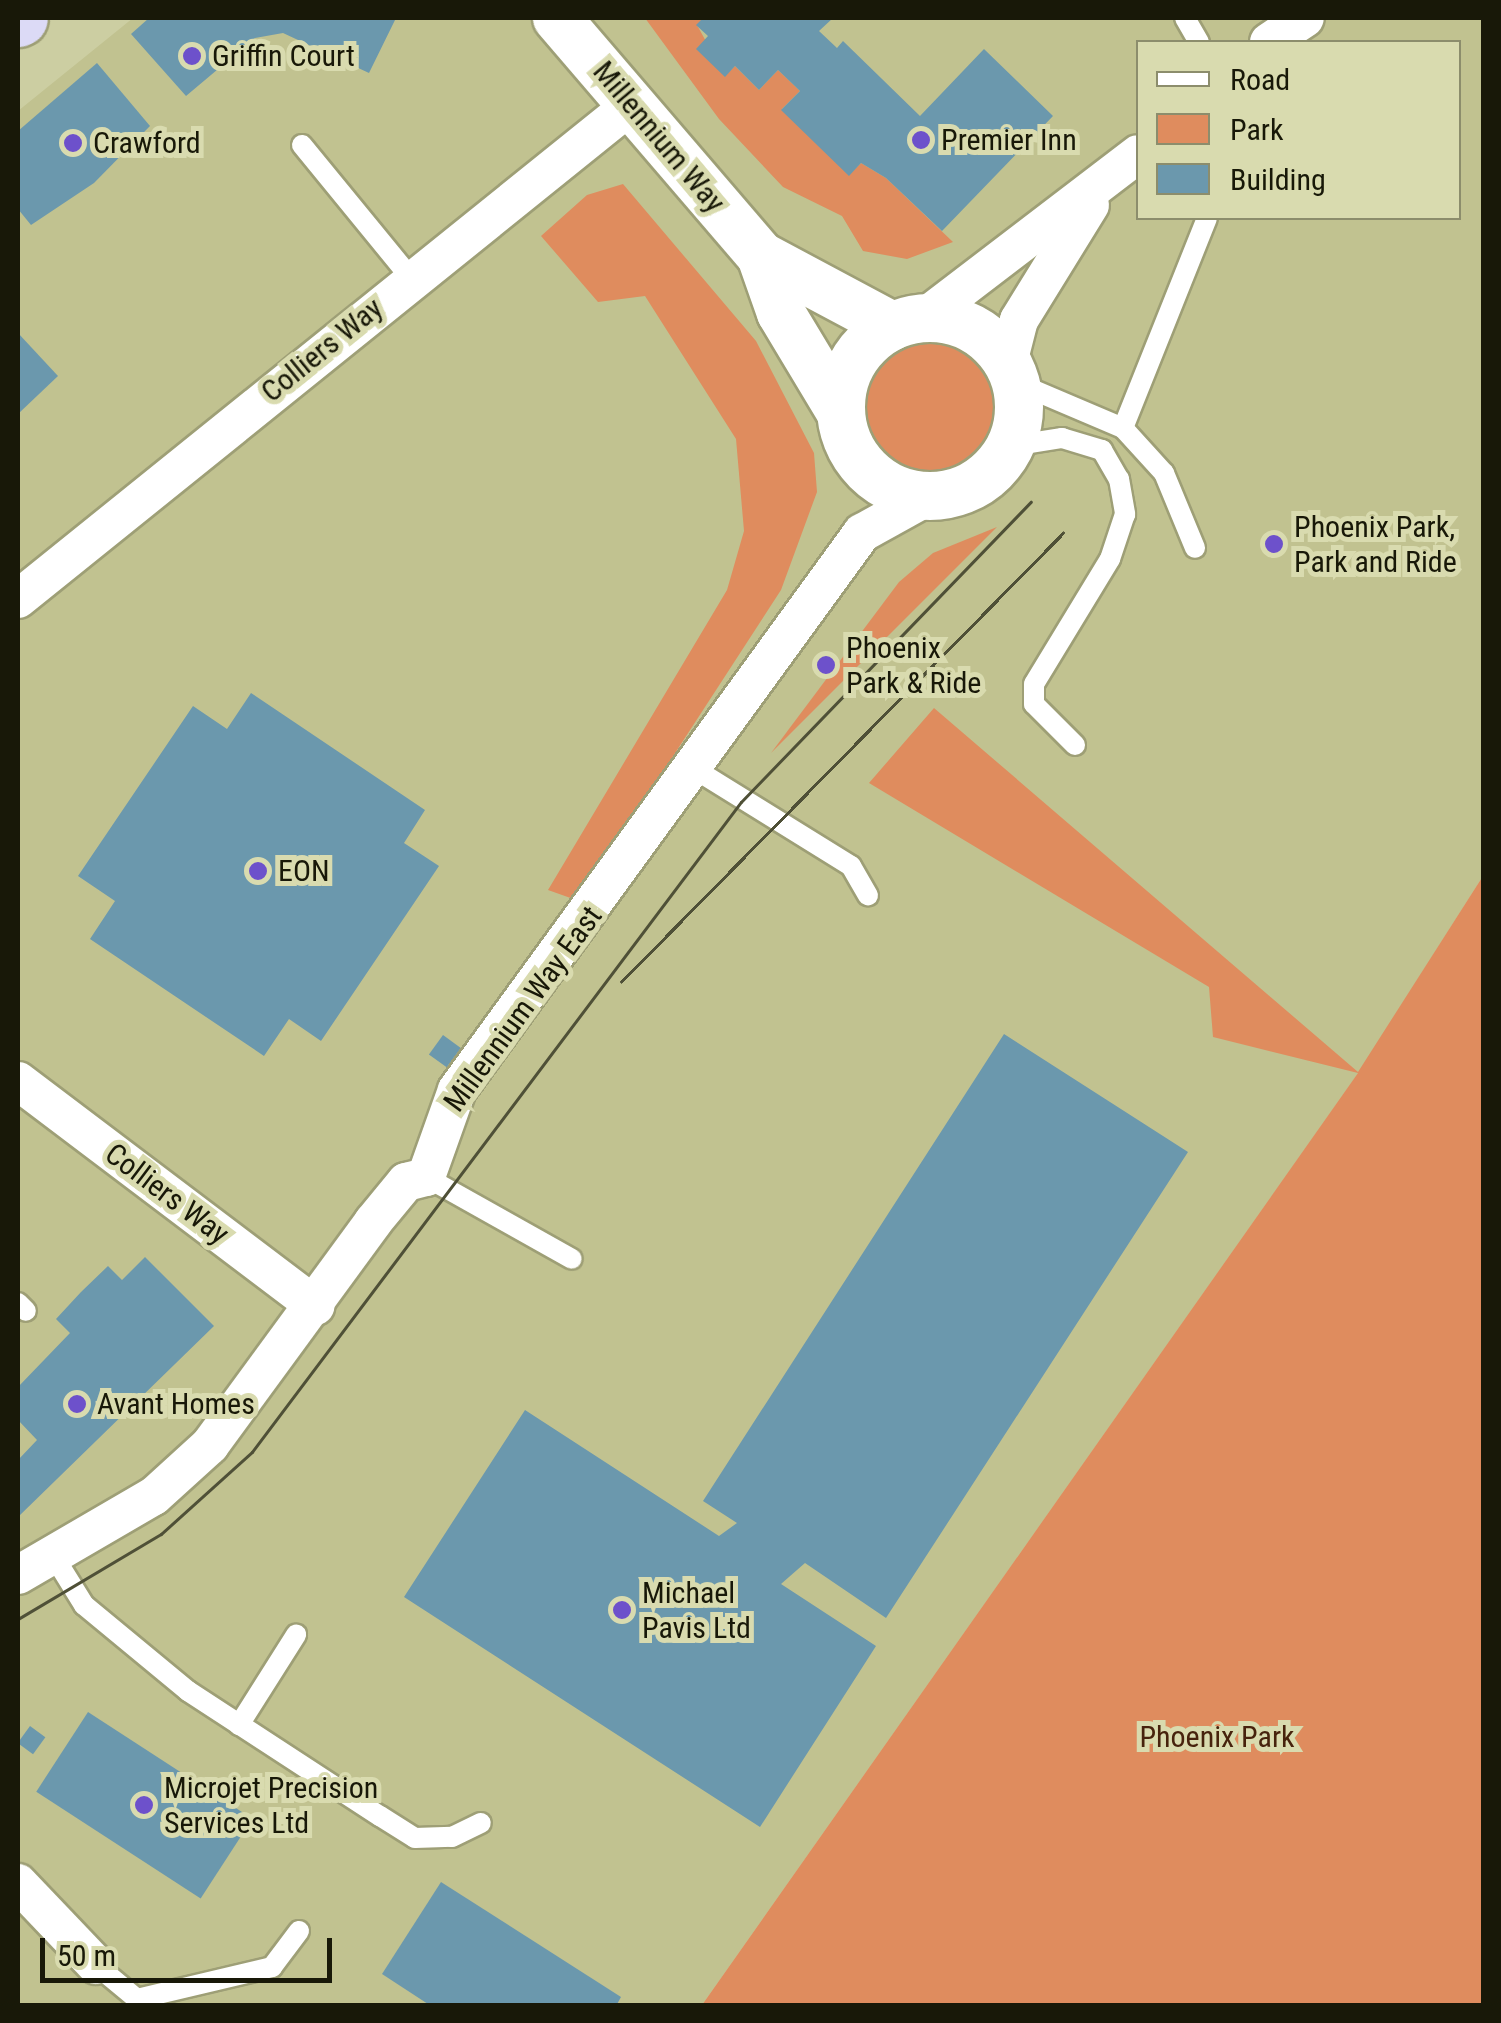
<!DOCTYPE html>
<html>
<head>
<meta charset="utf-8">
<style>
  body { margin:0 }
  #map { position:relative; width:1501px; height:2023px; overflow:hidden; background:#cccea2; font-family:"Roboto Condensed",sans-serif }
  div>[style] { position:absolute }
  .built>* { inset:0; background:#c1c290 }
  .green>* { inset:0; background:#df8c5e }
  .round { border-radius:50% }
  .building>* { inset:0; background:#6b98ad; transform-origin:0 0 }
  .roads { filter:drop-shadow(2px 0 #9e9f76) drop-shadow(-2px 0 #9e9f76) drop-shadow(0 2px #9e9f76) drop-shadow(0 -2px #9e9f76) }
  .service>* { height:20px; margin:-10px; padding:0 10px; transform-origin:10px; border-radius:10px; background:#fff }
  .minor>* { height:38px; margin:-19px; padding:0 19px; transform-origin:19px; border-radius:19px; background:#fff }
  .tertiary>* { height:48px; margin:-24px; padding:0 24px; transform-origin:24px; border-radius:24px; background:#fff }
  .tertiary>.ring { margin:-24px; padding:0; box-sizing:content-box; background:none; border:48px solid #fff; border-radius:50% }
  .trunk>* { height:55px; margin:-27.5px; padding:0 27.5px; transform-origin:27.5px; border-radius:27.5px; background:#dcdaf6 }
  .tram>* { height:2.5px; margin:-1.25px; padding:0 1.25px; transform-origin:1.25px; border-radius:1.25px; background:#4f5037 }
  .dots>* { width:28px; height:28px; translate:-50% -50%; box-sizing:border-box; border:5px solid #d9dbaf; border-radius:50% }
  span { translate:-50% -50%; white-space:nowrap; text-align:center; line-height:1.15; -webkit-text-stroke:10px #d9dbaf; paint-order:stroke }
  .poi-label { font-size:30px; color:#181808 }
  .left { translate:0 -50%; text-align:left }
  .street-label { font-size:30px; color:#181808 }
  .park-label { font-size:30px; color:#47230d }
  .frame { position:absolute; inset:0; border:20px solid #181808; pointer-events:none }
  .legend { position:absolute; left:1136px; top:40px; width:325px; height:180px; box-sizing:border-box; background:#d9dbaf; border:2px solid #8c8d6c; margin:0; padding:12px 18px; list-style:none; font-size:30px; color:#181808 }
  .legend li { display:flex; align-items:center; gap:20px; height:50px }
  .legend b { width:50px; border:2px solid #8c8d6c }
  .scale { position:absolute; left:40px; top:1938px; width:292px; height:45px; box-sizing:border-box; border:5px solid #181808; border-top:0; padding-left:12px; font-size:30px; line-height:35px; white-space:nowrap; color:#181808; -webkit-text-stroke:8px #d9dbaf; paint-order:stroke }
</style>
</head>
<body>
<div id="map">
  <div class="built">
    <i style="clip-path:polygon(evenodd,133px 18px,1483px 18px,1483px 876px,1359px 1072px,702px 2005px,18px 2006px,18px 111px,133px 18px,1138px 42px,1458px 42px,1458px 218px,1138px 218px,1138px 42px)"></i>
  </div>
  <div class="green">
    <i style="clip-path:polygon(645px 18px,703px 18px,697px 25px,725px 76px,735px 66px,759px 90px,778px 70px,800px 91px,782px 109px,849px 175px,861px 163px,886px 178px,953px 242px,907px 259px,863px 251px,842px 216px,783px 187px,719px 119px)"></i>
    <i style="clip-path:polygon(623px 184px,756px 341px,814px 453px,817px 492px,781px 590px,579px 901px,548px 890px,727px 590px,744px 531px,736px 439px,645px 296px,598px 302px,541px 236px,587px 195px)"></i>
    <i class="round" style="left:864px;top:341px;width:134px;height:134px"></i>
    <i style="clip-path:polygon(997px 527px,771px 753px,899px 582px,933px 553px)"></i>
    <i style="clip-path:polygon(934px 708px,1358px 1072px,1483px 876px,1483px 2005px,702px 2005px,1358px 1073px,1213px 1037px,1209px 987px,869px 783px)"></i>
  </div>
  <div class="building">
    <i style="clip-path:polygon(149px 18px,396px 18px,369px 73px,283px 33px,255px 38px,186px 96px,131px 34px)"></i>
    <i style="clip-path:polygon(703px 18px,833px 18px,819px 31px,837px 48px,843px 41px,920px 116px,984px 49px,1053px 116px,942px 231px,886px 178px,861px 163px,849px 176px,781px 110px,800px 91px,778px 70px,759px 90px,735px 66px,725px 77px,696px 49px,708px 36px,696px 25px)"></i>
    <i style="clip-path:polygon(97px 63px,150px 126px,94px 183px,31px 225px,18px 209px,18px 131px)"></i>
    <i style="clip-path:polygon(18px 333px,58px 376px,18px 414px)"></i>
    <i style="clip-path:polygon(251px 693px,425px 810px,404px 843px,439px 866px,321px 1041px,289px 1019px,264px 1056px,90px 939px,115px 901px,78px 876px,193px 706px,227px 729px)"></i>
    <i style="clip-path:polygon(1004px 1034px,1188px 1152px,886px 1618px,805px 1563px,781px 1584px,876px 1646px,760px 1827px,404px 1597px,525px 1410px,719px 1536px,737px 1523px,703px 1501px)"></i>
    <i style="left:443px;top:1035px;width:22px;height:24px;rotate:36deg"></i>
    <i style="clip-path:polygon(145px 1257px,214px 1326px,18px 1517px,18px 1460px,37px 1440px,18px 1420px,18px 1387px,70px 1333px,56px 1319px,81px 1292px,108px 1266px,122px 1280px)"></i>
    <i style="left:88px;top:1712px;width:196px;height:95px;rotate:33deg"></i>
    <i style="left:30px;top:1726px;width:19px;height:21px;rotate:36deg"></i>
    <i style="clip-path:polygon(441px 1882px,621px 1997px,616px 2006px,431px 2006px,382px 1974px)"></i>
  </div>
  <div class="roads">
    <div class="service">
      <i style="left:1185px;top:18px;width:28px;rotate:60deg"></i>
      <i style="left:302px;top:145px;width:172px;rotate:50.7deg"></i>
      <i style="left:1017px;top:383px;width:115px;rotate:23deg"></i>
      <i style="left:1123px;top:428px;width:226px;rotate:-68.2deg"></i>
      <i style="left:1123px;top:428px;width:61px;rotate:47.7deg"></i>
      <i style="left:1164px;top:473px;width:81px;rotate:67.5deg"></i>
      <i style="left:1011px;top:446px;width:52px;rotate:-8.9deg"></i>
      <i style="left:1062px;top:438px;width:42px;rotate:16.7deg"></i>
      <i style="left:1102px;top:450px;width:34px;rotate:60deg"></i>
      <i style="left:1119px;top:479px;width:36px;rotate:80deg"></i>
      <i style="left:1125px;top:514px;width:47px;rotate:108.4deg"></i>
      <i style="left:1110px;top:559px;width:146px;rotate:121.3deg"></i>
      <i style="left:1034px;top:684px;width:20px;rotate:90deg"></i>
      <i style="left:1034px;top:704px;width:58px;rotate:45deg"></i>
      <i style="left:693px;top:768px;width:186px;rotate:31.8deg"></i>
      <i style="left:851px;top:866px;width:34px;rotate:60deg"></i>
      <i style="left:426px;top:1177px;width:167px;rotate:29.3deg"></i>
      <i style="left:18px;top:1303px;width:11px;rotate:45deg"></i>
      <i style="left:53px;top:1555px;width:59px;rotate:58.2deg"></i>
      <i style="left:84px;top:1605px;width:135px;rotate:39.6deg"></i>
      <i style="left:188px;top:1691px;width:229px;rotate:33.1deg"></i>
      <i style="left:380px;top:1816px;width:41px;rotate:32.2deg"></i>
      <i style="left:415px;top:1838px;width:37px;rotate:-2deg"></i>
      <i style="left:452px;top:1837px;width:32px;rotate:-26deg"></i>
      <i style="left:239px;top:1725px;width:107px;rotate:-57.7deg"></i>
      <i style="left:96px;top:1965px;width:53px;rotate:39.7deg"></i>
      <i style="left:137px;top:1999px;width:139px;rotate:-13.3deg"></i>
      <i style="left:272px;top:1967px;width:45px;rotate:-53.1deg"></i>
    </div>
    <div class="minor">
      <i style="left:1269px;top:42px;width:43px;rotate:-33.7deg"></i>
      <i style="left:925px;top:317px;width:268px;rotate:-37.4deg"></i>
      <i style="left:1008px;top:363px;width:44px;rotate:-75.7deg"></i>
      <i style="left:1019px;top:320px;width:135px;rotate:-58.3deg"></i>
      <i style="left:18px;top:599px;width:787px;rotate:-38.86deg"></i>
      <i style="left:18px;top:1081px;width:373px;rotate:37.1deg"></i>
      <i style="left:18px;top:1575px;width:157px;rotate:-30.2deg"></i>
      <i style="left:154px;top:1496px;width:76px;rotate:-42.3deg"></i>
      <i style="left:210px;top:1445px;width:276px;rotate:-53.8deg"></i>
      <i style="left:373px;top:1222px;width:52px;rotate:-50.5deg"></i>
      <i style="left:406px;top:1182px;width:21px;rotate:-14deg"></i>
      <i style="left:426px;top:1177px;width:92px;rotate:-70.4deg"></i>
      <i style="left:457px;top:1090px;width:689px;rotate:-53.98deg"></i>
      <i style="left:862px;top:533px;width:74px;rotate:-29deg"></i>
      <i style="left:18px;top:1883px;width:113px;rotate:46.4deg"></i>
    </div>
    <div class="tertiary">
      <i style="left:557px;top:18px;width:313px;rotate:49.4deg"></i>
      <i style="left:761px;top:256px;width:60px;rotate:70.7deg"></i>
      <i style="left:781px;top:313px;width:114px;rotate:59deg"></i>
      <i style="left:761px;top:256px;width:149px;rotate:28.1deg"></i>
      <i class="ring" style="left:841px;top:318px;width:130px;height:130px"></i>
    </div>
    <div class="trunk">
      <i style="left:18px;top:19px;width:2px;rotate:-27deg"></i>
    </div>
  </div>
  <div class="tram">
    <i style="left:621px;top:982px;width:630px;rotate:-45.45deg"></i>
    <i style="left:18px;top:1619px;width:166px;rotate:-30.7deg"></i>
    <i style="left:161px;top:1534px;width:122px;rotate:-42deg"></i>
    <i style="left:252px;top:1452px;width:813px;rotate:-53.05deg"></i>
    <i style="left:741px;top:802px;width:417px;rotate:-46deg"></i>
  </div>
  <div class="dots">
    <i style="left:192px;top:56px;background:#6d51cb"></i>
    <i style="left:921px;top:140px;background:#6d51cb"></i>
    <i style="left:73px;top:143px;background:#6d51cb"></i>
    <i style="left:1274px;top:544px;background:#6d51cb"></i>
    <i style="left:826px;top:665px;background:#6d51cb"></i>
    <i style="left:258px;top:871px;background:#6d51cb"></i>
    <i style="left:77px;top:1404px;background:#6d51cb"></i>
    <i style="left:622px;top:1610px;background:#6d51cb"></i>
    <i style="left:144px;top:1805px;background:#6d51cb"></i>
  </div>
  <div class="poi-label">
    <span class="left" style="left:212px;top:56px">Griffin Court</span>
    <span class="left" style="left:941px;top:140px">Premier Inn</span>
    <span class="left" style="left:93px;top:143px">Crawford</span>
    <span class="left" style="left:1294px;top:544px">Phoenix Park,<br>Park and Ride</span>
    <span class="left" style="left:846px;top:665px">Phoenix<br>Park &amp; Ride</span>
    <span class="left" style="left:278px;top:871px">EON</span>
    <span class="left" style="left:97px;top:1404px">Avant Homes</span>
    <span class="left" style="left:642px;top:1610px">Michael<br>Pavis Ltd</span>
    <span class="left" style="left:164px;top:1805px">Microjet Precision<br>Services Ltd</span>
  </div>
  <div class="street-label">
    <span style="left:659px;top:137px;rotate:50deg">Millennium Way</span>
    <span style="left:322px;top:350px;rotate:-39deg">Colliers Way</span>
    <span style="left:523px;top:1009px;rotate:-54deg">Millennium Way East</span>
    <span style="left:167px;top:1194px;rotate:37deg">Colliers Way</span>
  </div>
  <div class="park-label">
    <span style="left:1217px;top:1737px">Phoenix Park</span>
  </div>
  <div class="frame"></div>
  <ul class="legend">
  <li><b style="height:12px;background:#fff"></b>Road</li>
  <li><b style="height:28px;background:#df8c5e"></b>Park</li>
  <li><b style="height:28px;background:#6b98ad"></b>Building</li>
  </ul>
  <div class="scale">50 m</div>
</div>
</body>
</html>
